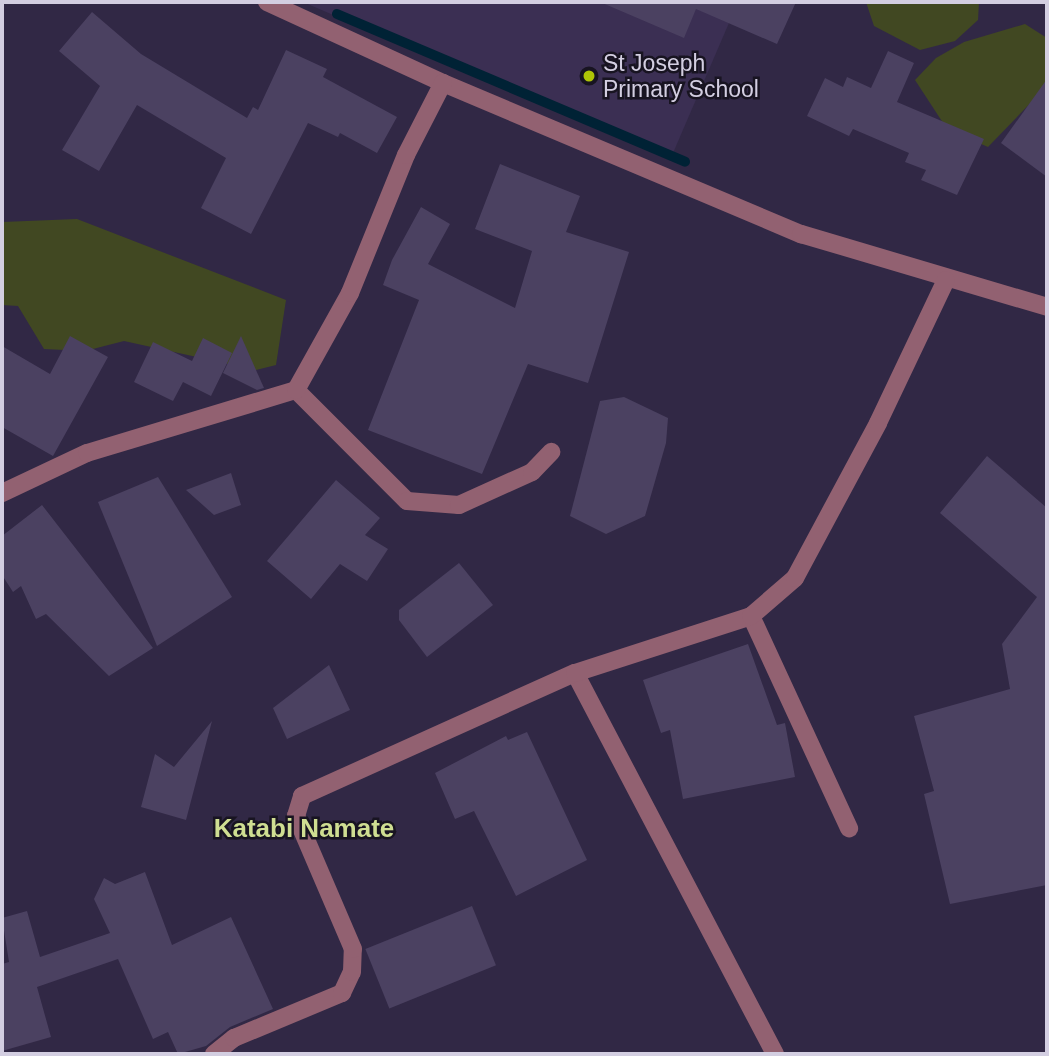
<!DOCTYPE html>
<html>
<head>
<meta charset="utf-8">
<style>
  body { margin:0 }
  #map { position:relative; width:1049px; height:1056px; overflow:hidden; background:#312845; font-family:Helvetica,sans-serif }
  div>[style] { position:absolute }
  .built>* { inset:0; background:#3b2f53 }
  .green>* { inset:0; background:#414822 }
  .stream>* { height:10px; margin:-5px; padding:0 5px; transform-origin:5px; border-radius:5px; background:#002235 }
  .building>* { inset:0; background:#4b4161; transform-origin:0 0 }
  .minor>* { height:18px; margin:-9px; padding:0 9px; transform-origin:9px; border-radius:9px; background:#926171 }
  .dots>* { width:19px; height:19px; translate:-50% -50%; box-sizing:border-box; border:4px solid #181421; border-radius:50% }
  span { translate:-50% -50%; white-space:nowrap; text-align:center; line-height:1.15; -webkit-text-stroke:5px #181421; paint-order:stroke }
  .poi-label { font-size:23px; color:#d3cee1 }
  .left { translate:0 -50%; text-align:left }
  .quarter-label { font-size:26px; color:#cfde92; font-weight:700 }
  .frame { position:absolute; inset:0; border:4px solid #d3cee1; pointer-events:none }
</style>
</head>
<body>
<div id="map">
  <div class="built">
    <i style="clip-path:polygon(303px 2px,738px 2px,670px 160px)"></i>
  </div>
  <div class="green">
    <i style="clip-path:polygon(866px 2px,979px 2px,978px 20px,955px 41px,920px 50px,874px 26px)"></i>
    <i style="clip-path:polygon(1025px 24px,1047px 38px,1047px 82px,1043px 90px,988px 147px,947px 129px,915px 80px,936px 58px,964px 42px)"></i>
    <i style="clip-path:polygon(77px 219px,286px 300px,276px 365px,256px 370px,124px 341px,85px 351px,44px 349px,18px 306px,2px 305px,2px 222px)"></i>
  </div>
  <div class="stream">
    <i style="left:337px;top:14px;width:378px;rotate:23deg"></i>
  </div>
  <div class="building">
    <i style="clip-path:polygon(600px 2px,796px 2px,777px 44px,696px 9px,684px 38px)"></i>
    <i style="clip-path:polygon(92px 12px,141px 54px,247px 118px,253px 107px,258px 110px,286px 50px,327px 69px,323px 77px,397px 117px,377px 153px,340px 133px,338px 137px,308px 123px,251px 234px,201px 208px,226px 158px,137px 105px,99px 171px,62px 150px,100px 86px,59px 51px)"></i>
    <i style="clip-path:polygon(888px 51px,914px 63px,897px 102px,984px 139px,957px 195px,921px 180px,926px 170px,905px 162px,909px 153px,853px 129px,849px 136px,807px 116px,825px 78px,843px 87px,847px 77px,871px 88px)"></i>
    <i style="clip-path:polygon(1047px 79px,1047px 177px,1001px 143px)"></i>
    <i style="clip-path:polygon(500px 164px,580px 196px,566px 232px,629px 252px,588px 383px,528px 364px,482px 474px,368px 430px,419px 300px,383px 285px,392px 260px,421px 207px,450px 224px,428px 264px,515px 308px,532px 251px,475px 229px)"></i>
    <i style="clip-path:polygon(70px 336px,108px 357px,53px 456px,2px 427px,2px 346px,50px 374px)"></i>
    <i style="clip-path:polygon(241px 336px,264px 388px,257px 390px,223px 373px)"></i>
    <i style="clip-path:polygon(203px 338px,232px 353px,211px 396px,183px 382px,173px 401px,134px 382px,153px 342px,192px 361px)"></i>
    <i style="clip-path:polygon(624px 397px,668px 418px,666px 443px,645px 516px,606px 534px,570px 516px,600px 401px)"></i>
    <i style="clip-path:polygon(987px 456px,1047px 508px,1047px 885px,950px 904px,924px 794px,934px 791px,914px 716px,1010px 689px,1002px 644px,1037px 597px,940px 513px)"></i>
    <i style="clip-path:polygon(231px 473px,241px 505px,214px 515px,186px 490px)"></i>
    <i style="clip-path:polygon(158px 477px,232px 597px,157px 646px,98px 502px)"></i>
    <i style="clip-path:polygon(336px 480px,380px 518px,365px 535px,388px 549px,367px 581px,340px 564px,311px 599px,267px 561px)"></i>
    <i style="clip-path:polygon(42px 505px,153px 648px,109px 676px,46px 614px,36px 619px,21px 586px,13px 592px,2px 575px,2px 536px)"></i>
    <i style="clip-path:polygon(459px 563px,493px 605px,427px 657px,399px 620px,399px 610px)"></i>
    <i style="clip-path:polygon(748px 644px,777px 725px,785px 723px,795px 777px,683px 799px,670px 730px,661px 733px,643px 680px)"></i>
    <i style="clip-path:polygon(329px 665px,350px 710px,287px 739px,273px 708px)"></i>
    <i style="clip-path:polygon(212px 721px,186px 820px,141px 807px,155px 754px,174px 767px)"></i>
    <i style="clip-path:polygon(527px 732px,587px 860px,516px 896px,474px 811px,455px 819px,435px 773px,506px 736px,508px 740px)"></i>
    <i style="clip-path:polygon(145px 872px,172px 945px,231px 917px,273px 1009px,230px 1027px,206px 1046px,178px 1054px,168px 1032px,153px 1039px,118px 959px,37px 987px,51px 1037px,2px 1051px,2px 964px,9px 962px,2px 918px,27px 911px,40px 957px,110px 933px,94px 899px,104px 878px,115px 884px)"></i>
    <i style="left:472px;top:906px;width:64px;height:115px;rotate:68deg"></i>
  </div>
  <div class="minor">
    <i style="left:267px;top:2px;width:194px;rotate:24.7deg"></i>
    <i style="left:443px;top:83px;width:389px;rotate:22.9deg"></i>
    <i style="left:801px;top:234px;width:257px;rotate:16.5deg"></i>
    <i style="left:296px;top:390px;width:157px;rotate:45deg"></i>
    <i style="left:407px;top:501px;width:52px;rotate:4.4deg"></i>
    <i style="left:459px;top:505px;width:80px;rotate:-24.3deg"></i>
    <i style="left:532px;top:472px;width:28px;rotate:-46deg"></i>
    <i style="left:2px;top:493px;width:94px;rotate:-25.2deg"></i>
    <i style="left:87px;top:453px;width:218px;rotate:-16.8deg"></i>
    <i style="left:296px;top:390px;width:111px;rotate:-60.9deg"></i>
    <i style="left:350px;top:293px;width:149px;rotate:-67.9deg"></i>
    <i style="left:406px;top:155px;width:81px;rotate:-62.8deg"></i>
    <i style="left:751px;top:616px;width:234px;rotate:65.2deg"></i>
    <i style="left:575px;top:673px;width:430px;rotate:62.3deg"></i>
    <i style="left:214px;top:1054px;width:26px;rotate:-39deg"></i>
    <i style="left:234px;top:1038px;width:117px;rotate:-22.6deg"></i>
    <i style="left:342px;top:993px;width:23px;rotate:-65deg"></i>
    <i style="left:352px;top:972px;width:23px;rotate:-88deg"></i>
    <i style="left:353px;top:949px;width:145px;rotate:-113.2deg"></i>
    <i style="left:296px;top:816px;width:21px;rotate:-73deg"></i>
    <i style="left:302px;top:796px;width:299px;rotate:-24.3deg"></i>
    <i style="left:575px;top:673px;width:185px;rotate:-17.9deg"></i>
    <i style="left:751px;top:616px;width:58px;rotate:-40.8deg"></i>
    <i style="left:795px;top:578px;width:176px;rotate:-61.8deg"></i>
    <i style="left:878px;top:423px;width:158px;rotate:-64.6deg"></i>
  </div>
  <div class="dots">
    <i style="left:589px;top:76px;background:#afc506"></i>
  </div>
  <div class="poi-label">
    <span class="left" style="left:603px;top:76px">St Joseph<br>Primary School</span>
  </div>
  <div class="quarter-label">
    <span style="left:304px;top:829px">Katabi Namate</span>
  </div>
  <div class="frame"></div>
</div>
</body>
</html>
